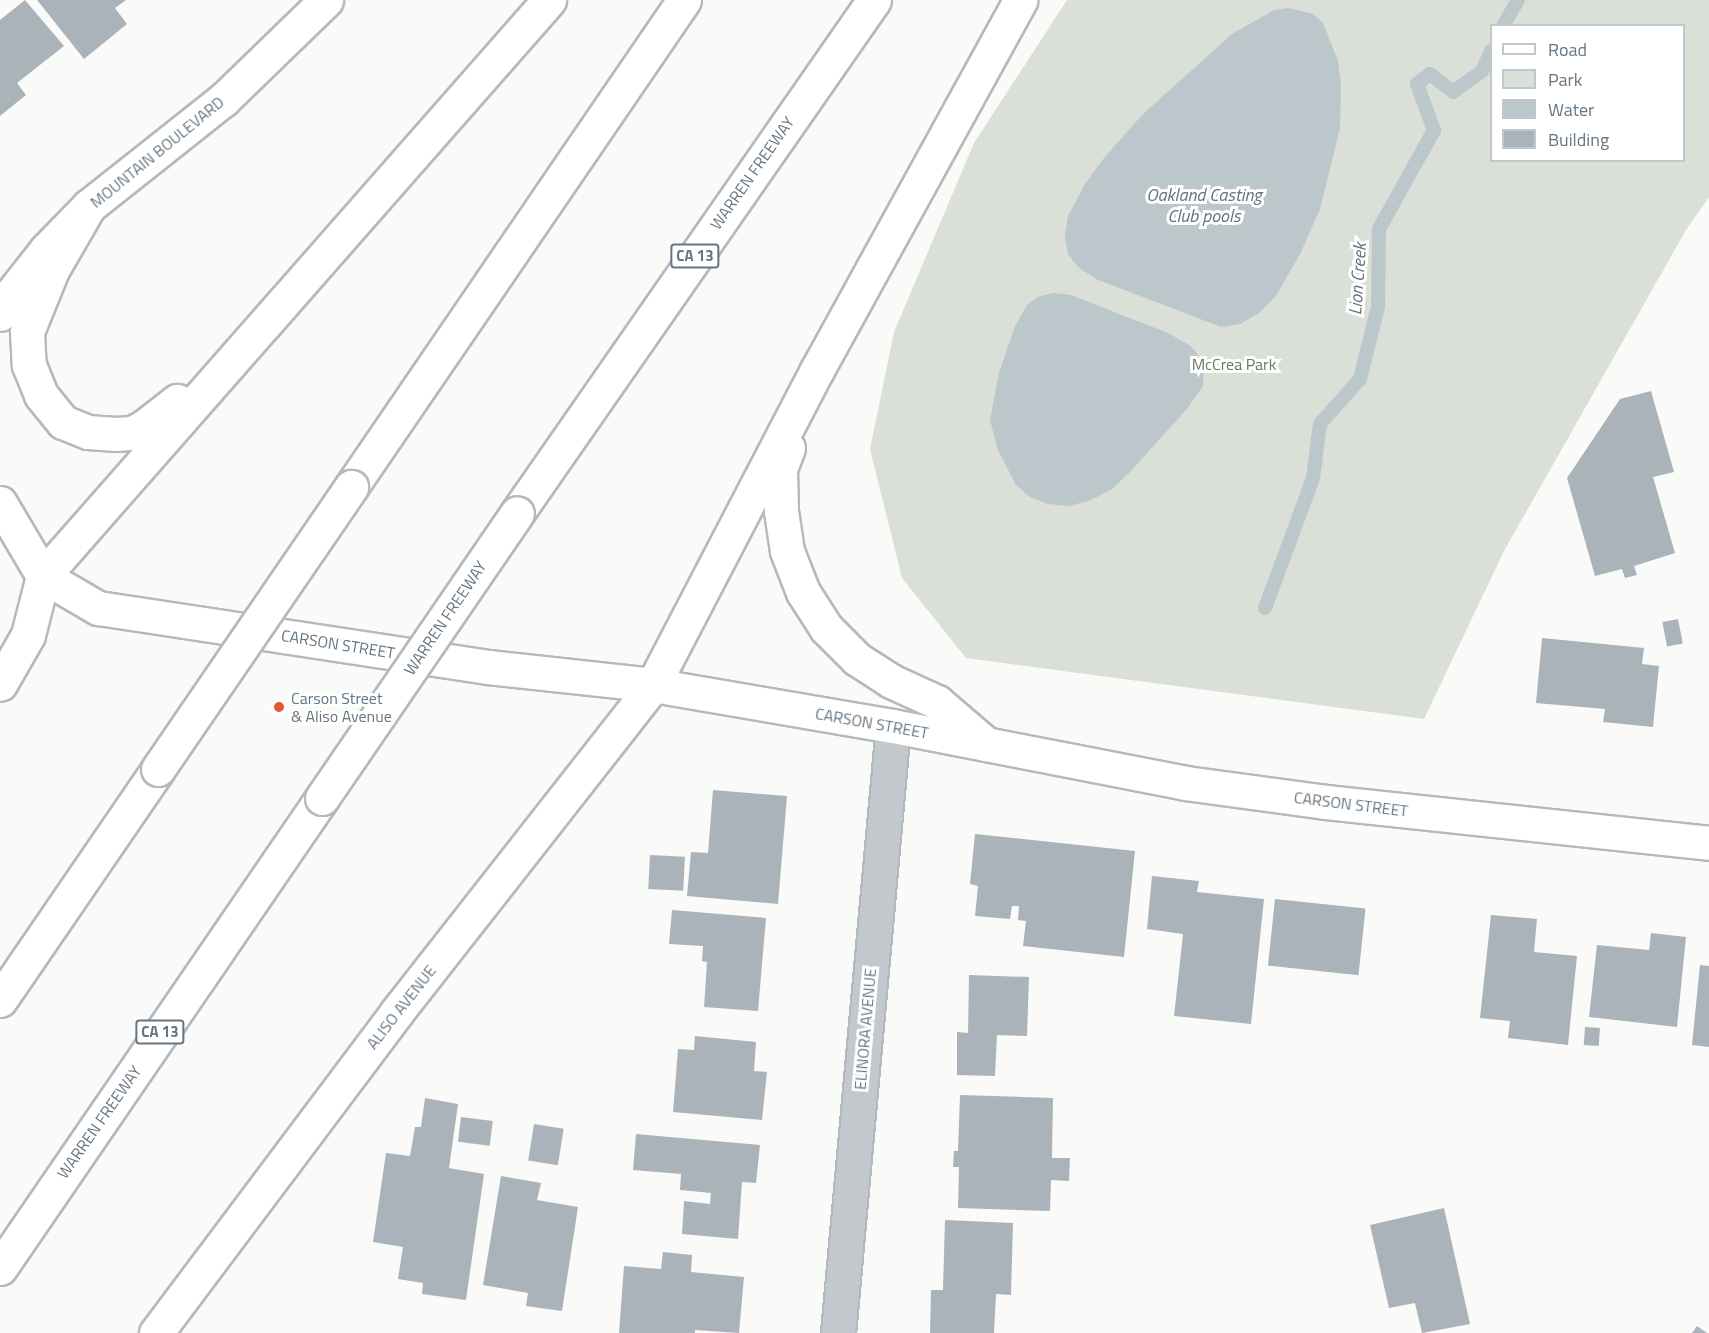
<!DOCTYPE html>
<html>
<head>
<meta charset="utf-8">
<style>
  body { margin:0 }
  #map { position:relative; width:1709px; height:1333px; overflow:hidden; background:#fafaf8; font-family:"Titillium Web",sans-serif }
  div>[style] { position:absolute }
  .green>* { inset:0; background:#dadfd7 }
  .water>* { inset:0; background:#bbc7cb }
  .stream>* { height:14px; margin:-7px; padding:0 7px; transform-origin:7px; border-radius:7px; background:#bbc7cb }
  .building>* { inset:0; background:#aab3b9; transform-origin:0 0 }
  .roads { filter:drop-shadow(2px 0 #b3babf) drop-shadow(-2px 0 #b3babf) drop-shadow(0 2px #b3babf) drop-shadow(0 -2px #b3babf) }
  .street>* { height:33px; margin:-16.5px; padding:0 16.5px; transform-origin:16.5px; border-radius:16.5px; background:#c3c8cc }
  .secondary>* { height:33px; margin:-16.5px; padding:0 16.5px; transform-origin:16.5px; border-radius:16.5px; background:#fff }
  .highway>* { height:33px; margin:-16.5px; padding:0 16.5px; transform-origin:16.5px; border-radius:16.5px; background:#fff }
  .bridges { filter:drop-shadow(2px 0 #b4b9bd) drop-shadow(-2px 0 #b4b9bd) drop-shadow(0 2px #b4b9bd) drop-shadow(0 -2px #b4b9bd) }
  .highway-bridge>* { height:33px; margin:-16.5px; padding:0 16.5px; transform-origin:16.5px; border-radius:16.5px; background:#fff }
  .dots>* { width:16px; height:16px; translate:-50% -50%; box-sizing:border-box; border:3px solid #fff; border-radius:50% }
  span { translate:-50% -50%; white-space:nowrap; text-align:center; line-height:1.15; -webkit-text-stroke:6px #fff; paint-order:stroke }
  .shield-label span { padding:2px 4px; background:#fff; border:2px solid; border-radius:4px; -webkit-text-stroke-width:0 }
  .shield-label { font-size:15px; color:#657683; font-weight:700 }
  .street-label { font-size:16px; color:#657683 }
  .park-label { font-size:16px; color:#687a64 }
  .poi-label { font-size:16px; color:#657683 }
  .left { translate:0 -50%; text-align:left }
  .water-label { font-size:18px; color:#60757c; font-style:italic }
  .legend { position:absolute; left:1490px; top:24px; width:195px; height:138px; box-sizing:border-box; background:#fff; border:2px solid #c1c8cd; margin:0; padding:8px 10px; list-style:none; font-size:18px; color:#657683 }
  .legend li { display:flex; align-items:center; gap:12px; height:30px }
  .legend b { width:30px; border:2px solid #c1c8cd }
</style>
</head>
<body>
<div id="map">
  <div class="green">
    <i style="clip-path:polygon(evenodd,1067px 0,1709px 0,1709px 197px,1686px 230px,1504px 551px,1424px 719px,966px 658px,902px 578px,870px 449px,894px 332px,974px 143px,1067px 0,1492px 26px,1684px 26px,1684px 160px,1492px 160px,1492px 26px)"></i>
  </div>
  <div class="water">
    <i style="clip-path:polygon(1289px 8px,1313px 14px,1323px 23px,1338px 61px,1341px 85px,1340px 128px,1320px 209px,1301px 252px,1276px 296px,1259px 313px,1240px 324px,1221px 327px,1096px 279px,1078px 267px,1068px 254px,1065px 236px,1068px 216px,1085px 184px,1104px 158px,1143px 114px,1232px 34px,1274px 10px)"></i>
    <i style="clip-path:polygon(1053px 293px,1071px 295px,1168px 333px,1191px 346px,1199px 356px,1204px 370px,1203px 386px,1186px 410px,1130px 472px,1111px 490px,1089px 501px,1068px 506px,1048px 504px,1030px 497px,1016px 485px,998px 450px,990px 420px,999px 373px,1015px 326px,1027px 305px,1038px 297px)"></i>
  </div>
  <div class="stream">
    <i style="left:1503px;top:26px;width:30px;rotate:-60deg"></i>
    <i style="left:1265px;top:608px;width:139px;rotate:-69.7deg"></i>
    <i style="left:1313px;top:478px;width:54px;rotate:-82.6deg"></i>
    <i style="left:1320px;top:424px;width:60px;rotate:-48.4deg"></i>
    <i style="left:1360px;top:379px;width:74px;rotate:-76deg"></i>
    <i style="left:1378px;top:307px;width:78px;rotate:-89.3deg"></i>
    <i style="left:1379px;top:229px;width:113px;rotate:-60.9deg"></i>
    <i style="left:1434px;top:130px;width:49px;rotate:-110.3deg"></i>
    <i style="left:1417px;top:84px;width:16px;rotate:-38deg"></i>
    <i style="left:1430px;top:74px;width:29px;rotate:38deg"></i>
    <i style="left:1453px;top:92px;width:36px;rotate:-36deg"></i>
    <i style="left:1482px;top:71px;width:23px;rotate:-65deg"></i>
  </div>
  <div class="building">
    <i style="clip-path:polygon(25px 0,64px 46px,17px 83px,26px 95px,0 116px,0 20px)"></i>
    <i style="clip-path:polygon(37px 0,126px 0,115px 8px,127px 24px,84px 59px)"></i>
    <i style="clip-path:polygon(1651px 391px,1674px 472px,1653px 477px,1675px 553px,1634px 566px,1637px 575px,1625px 578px,1622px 569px,1595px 576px,1567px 478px,1620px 399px)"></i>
    <i style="left:1678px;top:619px;width:25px;height:16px;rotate:79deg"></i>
    <i style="clip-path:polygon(1542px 638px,1644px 648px,1642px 664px,1659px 666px,1653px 727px,1603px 722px,1605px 709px,1536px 703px)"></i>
    <i style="clip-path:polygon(713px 790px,787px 796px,778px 904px,687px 896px,691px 852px,708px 853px)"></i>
    <i style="clip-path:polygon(975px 834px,1135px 851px,1124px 957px,1023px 946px,1026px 921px,1018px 920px,1019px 906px,1012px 906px,1010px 919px,975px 916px,978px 886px,970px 884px)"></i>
    <i style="left:650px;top:855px;width:35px;height:34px;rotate:3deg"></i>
    <i style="clip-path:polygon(1152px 876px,1199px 881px,1197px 892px,1264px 899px,1251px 1024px,1174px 1016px,1183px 934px,1147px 929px)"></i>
    <i style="left:1275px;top:899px;width:91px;height:67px;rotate:6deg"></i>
    <i style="clip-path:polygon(672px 910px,766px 918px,758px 1011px,704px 1007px,707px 962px,702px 961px,703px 946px,669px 944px)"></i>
    <i style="clip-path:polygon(1491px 915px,1537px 919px,1534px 952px,1577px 956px,1568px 1045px,1508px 1038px,1510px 1021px,1480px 1018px)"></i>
    <i style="clip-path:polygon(1651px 933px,1686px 937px,1677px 1027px,1589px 1017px,1597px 945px,1649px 950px)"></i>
    <i style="clip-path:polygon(1700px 965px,1709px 966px,1709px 1047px,1692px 1045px)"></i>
    <i style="clip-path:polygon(969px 975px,1029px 977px,1027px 1036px,997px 1035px,995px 1076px,957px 1075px,957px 1032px,968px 1033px)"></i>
    <i style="left:1585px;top:1027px;width:15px;height:18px;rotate:4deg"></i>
    <i style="clip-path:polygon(695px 1036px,756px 1042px,754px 1071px,767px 1072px,762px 1120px,673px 1112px,678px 1049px,694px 1050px)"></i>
    <i style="clip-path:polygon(960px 1095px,1053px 1098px,1052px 1158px,1070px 1158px,1069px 1181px,1051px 1180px,1050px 1211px,958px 1208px,959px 1167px,953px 1167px,954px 1151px,958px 1151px)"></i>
    <i style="clip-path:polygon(425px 1098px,458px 1104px,449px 1168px,484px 1174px,466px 1300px,422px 1294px,423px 1283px,398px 1279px,403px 1247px,373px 1242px,386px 1153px,410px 1156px,415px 1127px,421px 1127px)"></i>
    <i style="left:461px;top:1117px;width:32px;height:25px;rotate:7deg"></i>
    <i style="left:534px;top:1124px;width:30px;height:37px;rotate:9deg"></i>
    <i style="clip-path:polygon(636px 1134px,760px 1145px,756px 1183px,742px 1182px,738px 1239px,682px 1234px,684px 1201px,710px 1204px,711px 1193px,680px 1190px,681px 1174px,633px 1170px)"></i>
    <i style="clip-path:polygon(501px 1176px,541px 1183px,537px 1200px,578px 1207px,562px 1311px,526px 1306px,528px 1293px,483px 1285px)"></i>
    <i style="clip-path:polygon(1444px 1208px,1470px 1324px,1422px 1333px,1415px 1303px,1389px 1308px,1370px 1225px)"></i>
    <i style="clip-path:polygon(945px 1220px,1013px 1223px,1011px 1295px,996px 1294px,994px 1333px,930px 1333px,931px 1290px,943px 1290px)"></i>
    <i style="clip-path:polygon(663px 1252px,692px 1255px,691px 1272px,744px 1277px,739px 1333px,695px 1330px,695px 1333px,619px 1333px,624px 1266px,661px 1269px)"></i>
    <i style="clip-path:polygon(1697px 1326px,1707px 1333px,1692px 1333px)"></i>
  </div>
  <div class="roads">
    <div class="street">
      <i style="left:838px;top:1333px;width:609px;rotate:-84.82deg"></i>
    </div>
    <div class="secondary">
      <i style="left:0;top:314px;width:26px;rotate:-59deg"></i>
      <i style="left:13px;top:292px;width:53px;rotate:-51.8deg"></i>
      <i style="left:46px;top:250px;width:62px;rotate:-45.7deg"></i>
      <i style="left:89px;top:206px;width:172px;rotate:-38.4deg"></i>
      <i style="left:224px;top:99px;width:142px;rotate:-44.1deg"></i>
      <i style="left:0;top:503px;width:85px;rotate:59.5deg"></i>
      <i style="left:43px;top:576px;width:61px;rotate:104.3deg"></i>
      <i style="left:28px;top:635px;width:56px;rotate:119.7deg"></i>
      <i style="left:43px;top:576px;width:64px;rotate:30.2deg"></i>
      <i style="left:98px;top:608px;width:394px;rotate:8.6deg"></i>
      <i style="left:488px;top:667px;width:166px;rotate:6.2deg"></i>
      <i style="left:653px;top:685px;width:243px;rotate:9.7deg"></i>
      <i style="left:893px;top:726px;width:298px;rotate:11deg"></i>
      <i style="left:1186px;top:783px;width:141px;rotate:7.7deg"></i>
      <i style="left:1326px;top:802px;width:385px;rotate:6.1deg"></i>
      <i style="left:156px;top:1333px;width:400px;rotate:-53.1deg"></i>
      <i style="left:396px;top:1013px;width:417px;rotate:-51.9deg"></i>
    </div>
    <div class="highway">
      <i style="left:89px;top:206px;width:74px;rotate:120deg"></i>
      <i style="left:52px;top:270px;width:67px;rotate:112deg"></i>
      <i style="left:27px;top:332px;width:33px;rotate:87deg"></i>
      <i style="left:29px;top:365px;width:32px;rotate:68deg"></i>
      <i style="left:41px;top:395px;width:35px;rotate:51deg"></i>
      <i style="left:63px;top:422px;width:27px;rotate:22deg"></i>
      <i style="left:88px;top:432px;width:28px;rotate:4deg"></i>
      <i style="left:116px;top:434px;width:16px;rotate:-4deg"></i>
      <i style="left:132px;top:433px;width:15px;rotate:-28deg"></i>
      <i style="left:145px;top:426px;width:41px;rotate:-38deg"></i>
      <i style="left:788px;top:448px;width:22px;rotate:111deg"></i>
      <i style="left:780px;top:469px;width:42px;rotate:88.6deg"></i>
      <i style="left:781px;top:511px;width:40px;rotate:81.5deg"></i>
      <i style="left:787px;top:551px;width:44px;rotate:68.7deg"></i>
      <i style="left:803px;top:592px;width:43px;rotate:57.4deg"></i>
      <i style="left:826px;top:628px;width:44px;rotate:45deg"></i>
      <i style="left:857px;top:659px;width:40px;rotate:32.9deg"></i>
      <i style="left:891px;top:681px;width:51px;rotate:24.5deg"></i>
      <i style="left:937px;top:702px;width:65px;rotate:40.6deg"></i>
      <i style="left:351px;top:487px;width:590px;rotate:-55.64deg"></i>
      <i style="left:517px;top:513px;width:625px;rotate:-55.17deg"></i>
      <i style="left:43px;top:576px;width:767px;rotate:-48.7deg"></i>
      <i style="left:653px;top:685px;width:355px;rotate:-62.5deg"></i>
      <i style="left:817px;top:370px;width:422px;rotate:-61.2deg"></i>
      <i style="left:0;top:1000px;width:280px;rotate:-55.6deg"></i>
      <i style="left:0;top:1268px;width:570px;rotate:-55.58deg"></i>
    </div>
  </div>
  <div class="bridges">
    <div class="highway-bridge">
      <i style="left:158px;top:769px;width:342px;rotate:-55.6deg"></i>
      <i style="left:322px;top:798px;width:345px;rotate:-55.6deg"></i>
    </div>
  </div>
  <div class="dots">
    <i style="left:279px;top:707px;background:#e4572e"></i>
  </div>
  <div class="shield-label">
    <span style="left:695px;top:256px">CA 13</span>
    <span style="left:160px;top:1032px">CA 13</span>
  </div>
  <div class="street-label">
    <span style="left:157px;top:152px;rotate:-39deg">MOUNTAIN BOULEVARD</span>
    <span style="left:752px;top:173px;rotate:-55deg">WARREN FREEWAY</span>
    <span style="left:445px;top:618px;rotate:-56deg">WARREN FREEWAY</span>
    <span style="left:338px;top:644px;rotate:9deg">CARSON STREET</span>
    <span style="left:872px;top:723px;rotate:10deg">CARSON STREET</span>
    <span style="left:1351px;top:804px;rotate:7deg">CARSON STREET</span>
    <span style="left:401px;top:1007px;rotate:-52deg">ALISO AVENUE</span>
    <span style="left:865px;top:1029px;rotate:-85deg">ELINORA AVENUE</span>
    <span style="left:99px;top:1122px;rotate:-55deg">WARREN FREEWAY</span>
  </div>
  <div class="park-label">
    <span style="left:1234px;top:364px">McCrea Park</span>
  </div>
  <div class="poi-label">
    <span class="left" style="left:291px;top:707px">Carson Street<br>&amp; Aliso Avenue</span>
  </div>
  <div class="water-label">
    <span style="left:1204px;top:206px">Oakland Casting<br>Club pools</span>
    <span style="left:1358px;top:279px;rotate:-86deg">Lion Creek</span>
  </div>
  <ul class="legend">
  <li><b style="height:8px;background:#fff"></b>Road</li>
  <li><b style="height:16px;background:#dadfd7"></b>Park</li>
  <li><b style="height:16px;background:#bbc7cb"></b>Water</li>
  <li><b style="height:16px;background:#aab3b9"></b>Building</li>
  </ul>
</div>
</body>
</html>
